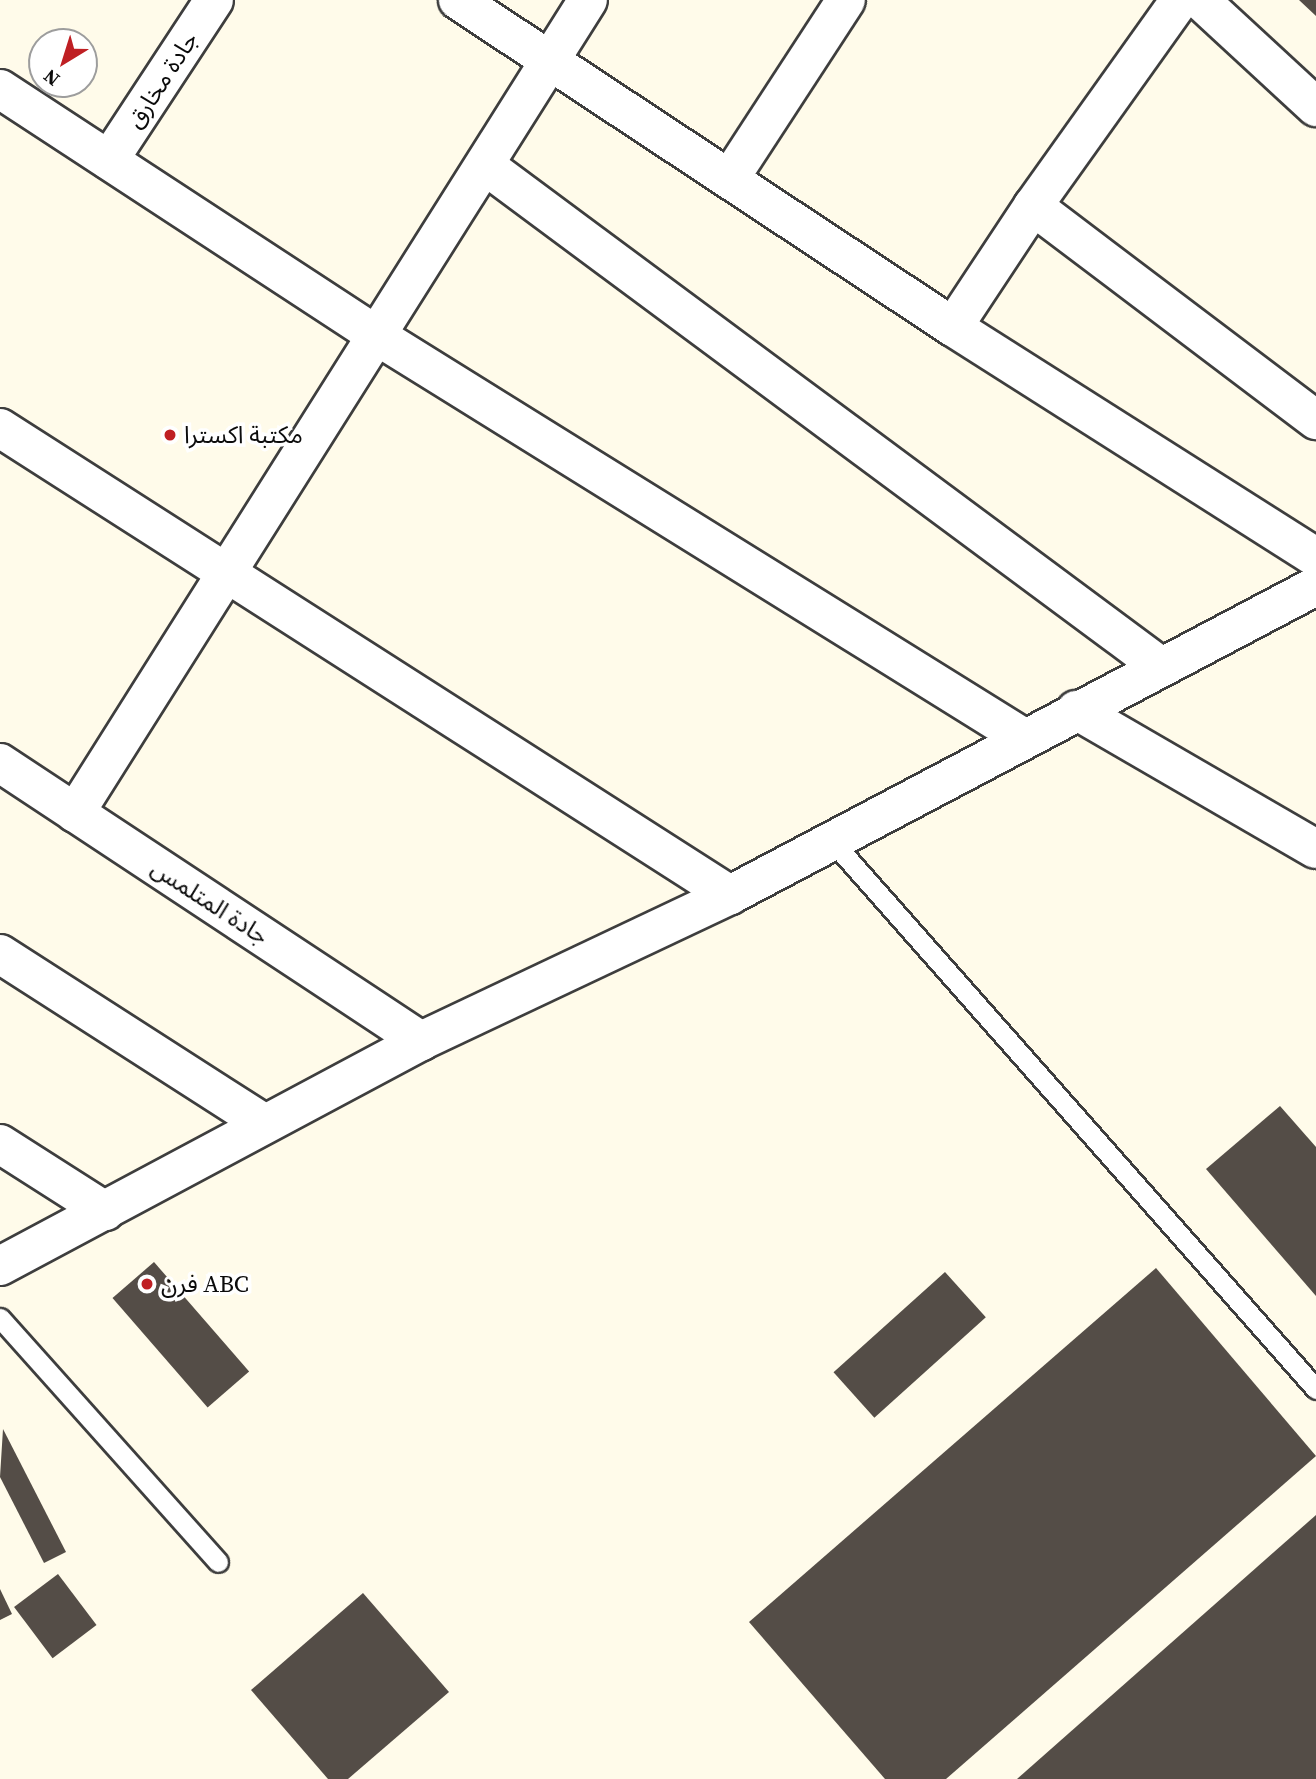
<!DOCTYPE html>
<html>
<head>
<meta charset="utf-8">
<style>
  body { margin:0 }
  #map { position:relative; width:1316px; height:1779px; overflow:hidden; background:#fffbea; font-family:"Source Serif 4","Noto Sans Arabic",serif }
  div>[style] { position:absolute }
  .building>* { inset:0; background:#544d47; transform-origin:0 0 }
  .roads { filter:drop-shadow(2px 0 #3e3e3e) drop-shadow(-2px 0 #3e3e3e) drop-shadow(0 2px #3e3e3e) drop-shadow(0 -2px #3e3e3e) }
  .service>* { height:19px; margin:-9.5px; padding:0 9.5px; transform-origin:9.5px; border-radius:9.5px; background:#fff }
  .minor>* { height:38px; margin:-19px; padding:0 19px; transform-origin:19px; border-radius:19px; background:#fff }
  .dots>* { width:19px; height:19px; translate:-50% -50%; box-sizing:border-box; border:4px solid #fff; border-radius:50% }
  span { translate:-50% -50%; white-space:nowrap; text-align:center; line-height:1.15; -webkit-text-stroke:7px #fff; paint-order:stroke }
  .street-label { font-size:24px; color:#0b0b0b }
  .poi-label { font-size:24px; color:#0b0b0b }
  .left { translate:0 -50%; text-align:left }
  .north { position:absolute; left:28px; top:28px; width:70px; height:70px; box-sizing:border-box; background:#fff; border:2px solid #9d9d9d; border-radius:50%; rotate:218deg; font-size:19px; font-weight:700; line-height:28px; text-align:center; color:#0b0b0b }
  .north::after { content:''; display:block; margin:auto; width:24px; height:32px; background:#bf1f23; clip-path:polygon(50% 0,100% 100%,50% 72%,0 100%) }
</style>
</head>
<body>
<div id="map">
  <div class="building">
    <i style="clip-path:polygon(1299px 0,1316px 0,1316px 16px)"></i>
    <i style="clip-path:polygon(1280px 1106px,1316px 1147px,1316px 1296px,1206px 1169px)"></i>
    <i style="left:154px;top:1262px;width:145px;height:55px;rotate:49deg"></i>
    <i style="clip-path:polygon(1156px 1268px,1316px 1456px,946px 1779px,885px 1779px,749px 1622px)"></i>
    <i style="left:945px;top:1272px;width:61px;height:150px;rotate:48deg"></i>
    <i style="clip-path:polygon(3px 1429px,66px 1552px,44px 1563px,0 1477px)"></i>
    <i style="clip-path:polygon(1316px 1515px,1316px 1779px,1017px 1779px)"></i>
    <i style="left:58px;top:1574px;width:64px;height:55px;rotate:53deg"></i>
    <i style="clip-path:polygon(0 1589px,12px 1614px,0 1620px)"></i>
    <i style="clip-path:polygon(363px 1593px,449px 1692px,348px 1779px,328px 1779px,251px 1690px)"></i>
  </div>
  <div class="roads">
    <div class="service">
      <i style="left:832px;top:841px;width:731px;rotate:48.55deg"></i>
      <i style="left:0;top:1318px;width:327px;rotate:48.2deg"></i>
    </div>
    <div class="minor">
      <i style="left:458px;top:0;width:593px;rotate:33.45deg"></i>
      <i style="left:953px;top:327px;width:430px;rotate:32.4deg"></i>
      <i style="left:1200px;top:0;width:158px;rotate:42.7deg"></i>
      <i style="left:0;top:89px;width:447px;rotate:33.2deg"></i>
      <i style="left:374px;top:334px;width:765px;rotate:31.86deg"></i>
      <i style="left:109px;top:160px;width:191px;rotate:-56.7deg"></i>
      <i style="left:486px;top:166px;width:839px;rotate:36.57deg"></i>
      <i style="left:730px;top:178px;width:212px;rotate:-56.9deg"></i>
      <i style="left:1033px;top:206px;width:355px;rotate:37.1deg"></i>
      <i style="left:953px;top:327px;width:145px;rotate:-56.5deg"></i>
      <i style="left:1033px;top:206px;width:253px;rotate:-54.5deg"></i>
      <i style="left:0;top:428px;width:867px;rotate:32.61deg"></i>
      <i style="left:1076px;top:710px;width:277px;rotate:30.1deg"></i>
      <i style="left:0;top:763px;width:505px;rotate:33.44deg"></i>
      <i style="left:75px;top:813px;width:961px;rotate:-57.75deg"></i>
      <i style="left:0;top:954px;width:313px;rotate:32.7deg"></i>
      <i style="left:0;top:1144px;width:125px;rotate:32.5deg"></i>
      <i style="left:0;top:1266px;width:477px;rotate:-28.1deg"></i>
      <i style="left:421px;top:1041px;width:342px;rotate:-25.3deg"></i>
      <i style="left:730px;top:895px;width:662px;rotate:-27.8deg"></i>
    </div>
  </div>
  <div class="dots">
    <i style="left:170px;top:435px;background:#bf1f23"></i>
    <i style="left:147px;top:1284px;background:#bf1f23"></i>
  </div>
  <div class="street-label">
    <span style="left:162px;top:80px;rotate:-57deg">جادة مخارق</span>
    <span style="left:210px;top:902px;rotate:33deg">جادة المتلمس</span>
  </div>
  <div class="poi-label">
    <span class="left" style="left:184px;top:435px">مكتبة اكسترا</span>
    <span class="left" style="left:161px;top:1284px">فرن ABC</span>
  </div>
  <div class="north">N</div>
</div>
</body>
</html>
